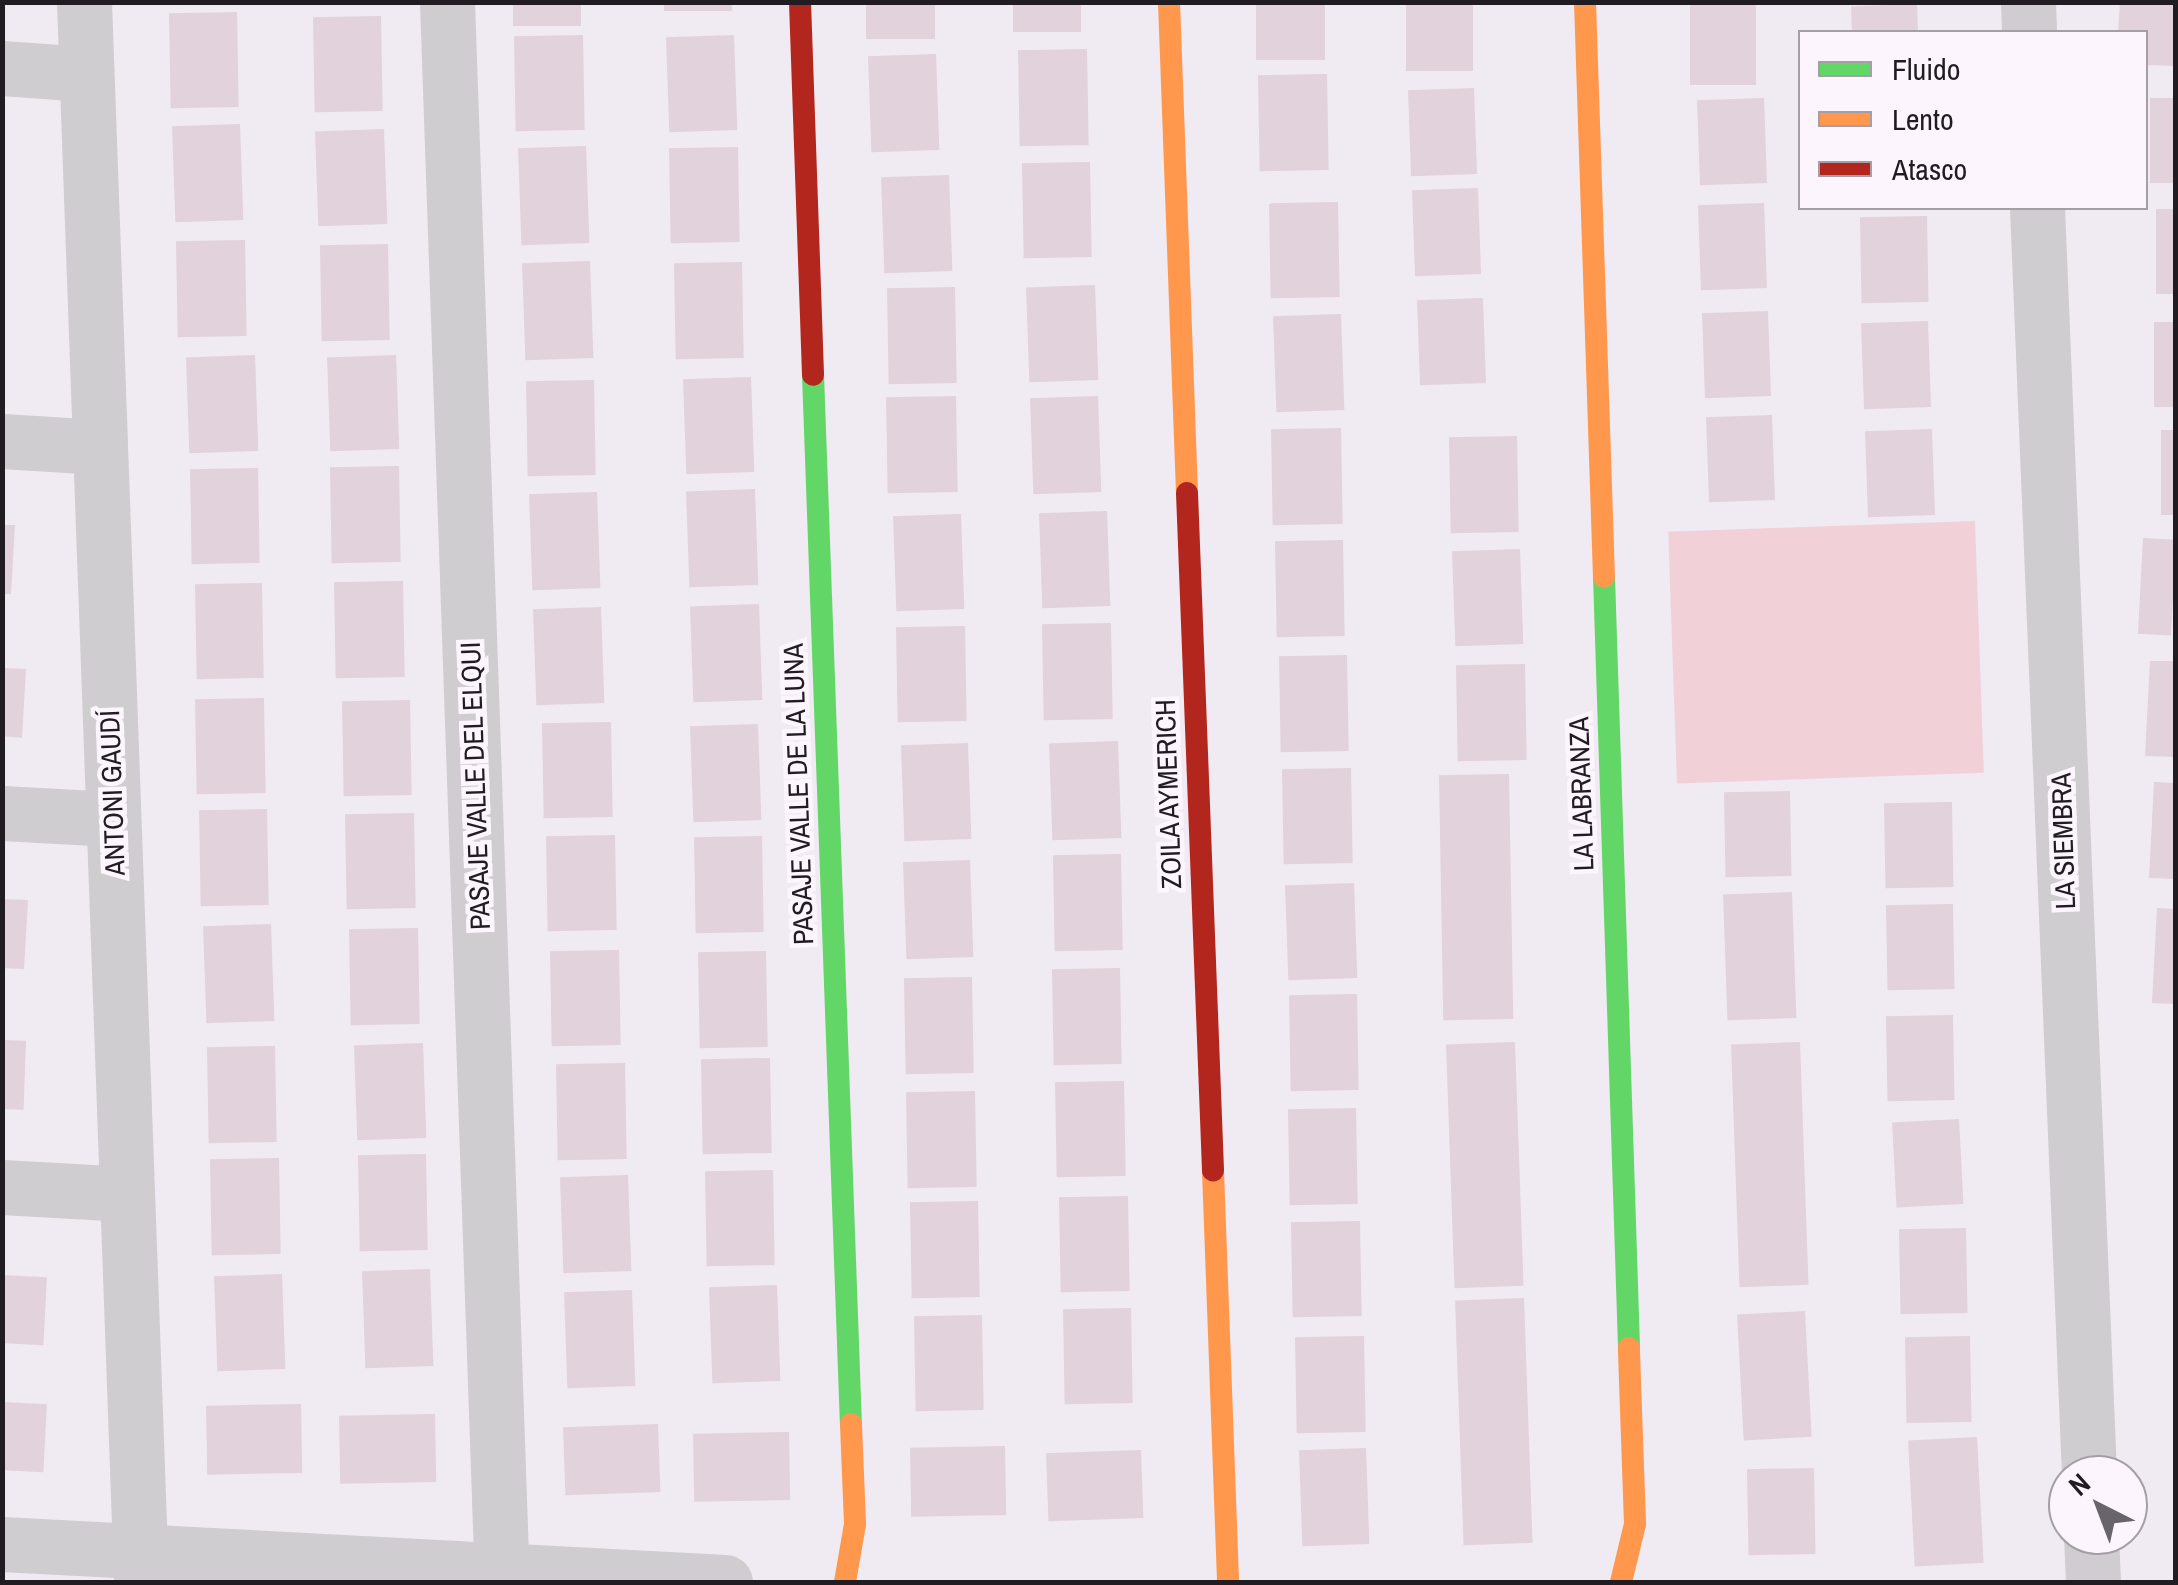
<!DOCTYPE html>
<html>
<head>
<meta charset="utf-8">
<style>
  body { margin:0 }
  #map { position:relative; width:2178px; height:1585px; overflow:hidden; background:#f0eaf2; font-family:"Archivo Narrow",sans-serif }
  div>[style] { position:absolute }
  .green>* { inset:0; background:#f1d0d8; transform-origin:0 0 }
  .building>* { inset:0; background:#e1d2dc; transform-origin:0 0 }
  .street>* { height:55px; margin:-27.5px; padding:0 27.5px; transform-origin:27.5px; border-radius:27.5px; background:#cfcdcf }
  .fast>* { height:22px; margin:-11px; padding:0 11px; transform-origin:11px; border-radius:11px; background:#63d668 }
  .slow>* { height:22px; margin:-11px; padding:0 11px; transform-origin:11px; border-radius:11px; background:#ff974d }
  .jam>* { height:22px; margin:-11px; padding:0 11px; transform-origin:11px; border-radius:11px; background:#b3261e }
  span { translate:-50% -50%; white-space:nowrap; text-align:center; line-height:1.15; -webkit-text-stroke:9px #fdf5fe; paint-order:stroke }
  .street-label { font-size:28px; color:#211c22 }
  .frame { position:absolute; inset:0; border:5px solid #211c22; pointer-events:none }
  .legend { position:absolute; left:1798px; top:30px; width:350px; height:180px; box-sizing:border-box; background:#fdf5fe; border:2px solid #a59ea6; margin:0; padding:12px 18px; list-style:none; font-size:30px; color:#211c22 }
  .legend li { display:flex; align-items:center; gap:20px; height:50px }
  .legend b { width:50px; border:2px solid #a59ea6 }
  .north { position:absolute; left:2048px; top:1455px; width:100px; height:100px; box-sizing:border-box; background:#fdf5fe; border:2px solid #a59ea6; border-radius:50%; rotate:318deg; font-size:28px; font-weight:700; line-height:40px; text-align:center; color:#211c22 }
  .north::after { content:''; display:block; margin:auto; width:35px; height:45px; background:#69646b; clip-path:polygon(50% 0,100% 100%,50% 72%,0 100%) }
</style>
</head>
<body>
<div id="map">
  <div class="green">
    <i style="left:1975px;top:521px;width:252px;height:307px;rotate:88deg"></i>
  </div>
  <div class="building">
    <i style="left:513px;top:2px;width:68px;height:24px"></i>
    <i style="left:664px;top:2px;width:68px;height:9px"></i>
    <i style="left:866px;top:2px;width:69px;height:37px"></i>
    <i style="left:1013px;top:2px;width:68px;height:30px"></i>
    <i style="left:1256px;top:2px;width:69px;height:58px"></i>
    <i style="left:1406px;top:2px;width:67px;height:69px"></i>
    <i style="left:1690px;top:2px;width:66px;height:83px"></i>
    <i style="clip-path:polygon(2120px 2px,2176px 2px,2176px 66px,2146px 65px,2146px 32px,2118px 32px)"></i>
    <i style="left:1917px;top:4px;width:28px;height:66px;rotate:88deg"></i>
    <i style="left:237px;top:12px;width:95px;height:68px;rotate:89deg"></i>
    <i style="left:381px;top:16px;width:95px;height:68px;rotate:89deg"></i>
    <i style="left:583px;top:35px;width:95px;height:69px;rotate:89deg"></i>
    <i style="left:734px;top:35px;width:95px;height:68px;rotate:88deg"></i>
    <i style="left:1087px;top:49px;width:96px;height:69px;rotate:89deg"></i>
    <i style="left:936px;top:54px;width:96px;height:68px;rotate:88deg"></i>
    <i style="left:1327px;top:74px;width:96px;height:69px;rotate:89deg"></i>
    <i style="left:1474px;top:88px;width:86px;height:66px;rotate:88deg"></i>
    <i style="left:1764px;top:98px;width:85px;height:67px;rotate:88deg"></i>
    <i style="left:2150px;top:98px;width:26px;height:85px"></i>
    <i style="left:240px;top:124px;width:96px;height:68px;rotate:88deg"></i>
    <i style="left:384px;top:129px;width:95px;height:69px;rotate:88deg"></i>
    <i style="left:586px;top:146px;width:97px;height:68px;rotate:88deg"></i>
    <i style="left:738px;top:147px;width:95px;height:69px;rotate:89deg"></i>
    <i style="left:1090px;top:162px;width:95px;height:68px;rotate:89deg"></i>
    <i style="left:949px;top:175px;width:96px;height:68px;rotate:88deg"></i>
    <i style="left:1478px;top:188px;width:86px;height:66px;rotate:88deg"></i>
    <i style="left:1338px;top:202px;width:95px;height:69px;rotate:89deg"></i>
    <i style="left:1764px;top:203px;width:85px;height:66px;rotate:88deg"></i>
    <i style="left:2156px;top:209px;width:20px;height:85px"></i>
    <i style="left:1927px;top:216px;width:86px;height:67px;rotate:89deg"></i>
    <i style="left:245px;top:240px;width:96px;height:69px;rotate:89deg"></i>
    <i style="left:388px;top:244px;width:96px;height:68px;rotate:89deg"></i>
    <i style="left:590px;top:261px;width:97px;height:68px;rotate:88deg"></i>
    <i style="left:742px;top:262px;width:96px;height:68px;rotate:89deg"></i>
    <i style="left:1095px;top:285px;width:95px;height:69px;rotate:88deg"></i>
    <i style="left:955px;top:287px;width:96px;height:68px;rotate:89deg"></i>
    <i style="left:1483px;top:298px;width:85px;height:66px;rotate:88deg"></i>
    <i style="left:1768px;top:311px;width:85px;height:66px;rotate:88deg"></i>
    <i style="left:1341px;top:314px;width:96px;height:68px;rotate:88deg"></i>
    <i style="left:1928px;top:321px;width:86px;height:67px;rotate:88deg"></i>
    <i style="left:2154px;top:322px;width:22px;height:85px"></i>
    <i style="left:255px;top:355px;width:96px;height:69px;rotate:88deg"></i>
    <i style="left:396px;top:355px;width:94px;height:69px;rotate:88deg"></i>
    <i style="left:751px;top:377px;width:95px;height:68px;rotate:88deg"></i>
    <i style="left:594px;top:380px;width:95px;height:68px;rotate:89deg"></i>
    <i style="left:956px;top:396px;width:96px;height:70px;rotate:89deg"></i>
    <i style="left:1098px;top:396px;width:96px;height:68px;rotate:88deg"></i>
    <i style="left:1772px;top:415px;width:85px;height:66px;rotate:88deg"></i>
    <i style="left:1341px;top:428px;width:96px;height:70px;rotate:89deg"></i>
    <i style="left:1932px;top:429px;width:86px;height:67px;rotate:88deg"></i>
    <i style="left:2161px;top:430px;width:15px;height:85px"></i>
    <i style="left:1517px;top:436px;width:96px;height:68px;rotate:89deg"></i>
    <i style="left:399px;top:466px;width:96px;height:69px;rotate:89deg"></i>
    <i style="left:258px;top:468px;width:95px;height:68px;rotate:89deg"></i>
    <i style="left:755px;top:489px;width:96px;height:69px;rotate:88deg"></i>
    <i style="left:597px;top:492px;width:96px;height:68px;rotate:88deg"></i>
    <i style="left:1107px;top:511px;width:95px;height:68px;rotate:88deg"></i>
    <i style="left:961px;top:514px;width:95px;height:68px;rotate:88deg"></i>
    <i style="clip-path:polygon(2px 525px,15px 525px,11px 594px,2px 594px)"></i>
    <i style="left:2143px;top:538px;width:33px;height:96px;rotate:3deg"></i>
    <i style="left:1343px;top:540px;width:96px;height:68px;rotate:89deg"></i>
    <i style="left:1520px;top:549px;width:95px;height:68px;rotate:88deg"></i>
    <i style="left:403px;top:581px;width:96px;height:69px;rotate:89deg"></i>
    <i style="left:262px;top:583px;width:95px;height:67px;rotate:89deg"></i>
    <i style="left:759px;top:604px;width:96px;height:69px;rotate:88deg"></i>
    <i style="left:601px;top:607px;width:96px;height:68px;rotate:88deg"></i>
    <i style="left:1111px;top:623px;width:96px;height:69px;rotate:89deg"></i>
    <i style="left:965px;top:626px;width:95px;height:69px;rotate:89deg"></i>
    <i style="left:1347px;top:655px;width:96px;height:68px;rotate:89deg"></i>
    <i style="clip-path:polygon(2150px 661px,2176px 661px,2176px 757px,2145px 756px)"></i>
    <i style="left:1525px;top:664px;width:96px;height:69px;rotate:89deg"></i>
    <i style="clip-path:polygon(2px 668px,26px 669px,22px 738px,2px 736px)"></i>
    <i style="left:264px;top:698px;width:95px;height:69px;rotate:89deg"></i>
    <i style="left:410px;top:700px;width:95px;height:68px;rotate:89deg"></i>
    <i style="left:611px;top:722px;width:95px;height:69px;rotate:89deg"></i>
    <i style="left:758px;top:724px;width:96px;height:68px;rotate:88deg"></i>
    <i style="left:1118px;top:741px;width:97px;height:69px;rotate:88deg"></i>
    <i style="left:968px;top:743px;width:96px;height:67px;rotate:88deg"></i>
    <i style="left:1351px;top:768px;width:95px;height:69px;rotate:89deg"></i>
    <i style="left:1509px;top:774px;width:245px;height:70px;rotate:89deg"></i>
    <i style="clip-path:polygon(2154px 782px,2176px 783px,2176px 879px,2149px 878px)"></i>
    <i style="left:1790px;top:791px;width:85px;height:66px;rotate:89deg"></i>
    <i style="left:1952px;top:802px;width:85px;height:68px;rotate:89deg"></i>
    <i style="left:267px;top:809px;width:96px;height:68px;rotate:89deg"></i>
    <i style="left:414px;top:813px;width:95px;height:69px;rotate:89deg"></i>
    <i style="left:615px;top:835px;width:95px;height:69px;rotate:89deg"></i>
    <i style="left:762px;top:836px;width:96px;height:68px;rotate:89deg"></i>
    <i style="left:1121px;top:854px;width:96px;height:68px;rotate:89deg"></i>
    <i style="left:970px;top:860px;width:97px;height:67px;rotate:88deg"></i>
    <i style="left:1354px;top:883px;width:95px;height:69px;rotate:88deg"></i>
    <i style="left:1792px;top:892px;width:126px;height:69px;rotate:88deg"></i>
    <i style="clip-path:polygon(2px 899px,28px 900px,24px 969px,2px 968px)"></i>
    <i style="left:1953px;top:904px;width:85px;height:67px;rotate:89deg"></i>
    <i style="clip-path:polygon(2157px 908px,2176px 909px,2176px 1004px,2152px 1003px)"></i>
    <i style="left:271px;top:924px;width:97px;height:68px;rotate:88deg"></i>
    <i style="left:418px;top:928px;width:96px;height:69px;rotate:89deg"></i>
    <i style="left:619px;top:950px;width:95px;height:69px;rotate:89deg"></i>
    <i style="left:766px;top:951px;width:96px;height:68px;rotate:89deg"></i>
    <i style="left:1120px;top:968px;width:96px;height:68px;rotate:89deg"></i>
    <i style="left:972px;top:977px;width:96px;height:68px;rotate:89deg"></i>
    <i style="left:1357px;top:994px;width:96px;height:68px;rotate:89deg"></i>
    <i style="left:1953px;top:1015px;width:85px;height:67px;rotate:89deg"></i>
    <i style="left:2px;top:1040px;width:24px;height:69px;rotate:2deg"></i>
    <i style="left:1515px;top:1042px;width:244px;height:69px;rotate:88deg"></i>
    <i style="left:1800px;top:1042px;width:243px;height:69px;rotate:88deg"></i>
    <i style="left:423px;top:1043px;width:95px;height:69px;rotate:88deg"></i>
    <i style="left:275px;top:1046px;width:96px;height:68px;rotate:89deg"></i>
    <i style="left:770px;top:1058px;width:95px;height:69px;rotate:89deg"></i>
    <i style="left:625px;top:1063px;width:96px;height:69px;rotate:89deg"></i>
    <i style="left:1124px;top:1081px;width:95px;height:69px;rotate:89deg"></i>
    <i style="left:975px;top:1091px;width:96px;height:69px;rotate:89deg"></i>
    <i style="left:1356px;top:1108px;width:96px;height:68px;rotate:89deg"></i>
    <i style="left:1959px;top:1119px;width:85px;height:67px;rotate:87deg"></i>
    <i style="left:426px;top:1154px;width:96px;height:68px;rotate:89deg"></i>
    <i style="left:279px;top:1158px;width:96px;height:69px;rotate:89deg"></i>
    <i style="left:773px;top:1170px;width:95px;height:68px;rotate:89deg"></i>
    <i style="left:628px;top:1175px;width:96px;height:68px;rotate:88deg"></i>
    <i style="left:1128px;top:1196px;width:95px;height:69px;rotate:89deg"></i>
    <i style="left:978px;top:1201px;width:96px;height:68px;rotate:89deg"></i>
    <i style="left:1360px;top:1221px;width:95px;height:69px;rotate:89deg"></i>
    <i style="left:1966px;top:1228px;width:85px;height:67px;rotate:89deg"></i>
    <i style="left:430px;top:1269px;width:97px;height:68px;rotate:88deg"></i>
    <i style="left:282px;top:1274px;width:95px;height:68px;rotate:88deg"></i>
    <i style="left:2px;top:1275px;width:45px;height:68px;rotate:3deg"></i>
    <i style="left:777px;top:1285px;width:96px;height:68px;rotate:88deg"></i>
    <i style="left:632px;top:1290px;width:96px;height:68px;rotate:88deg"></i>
    <i style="left:1524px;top:1298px;width:245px;height:69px;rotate:88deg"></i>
    <i style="left:1131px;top:1308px;width:95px;height:68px;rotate:89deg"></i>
    <i style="left:1805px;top:1311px;width:126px;height:68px;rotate:87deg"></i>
    <i style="left:982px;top:1315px;width:95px;height:68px;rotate:89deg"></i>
    <i style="left:1364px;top:1336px;width:96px;height:69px;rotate:89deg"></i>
    <i style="left:1970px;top:1336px;width:86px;height:65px;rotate:89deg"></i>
    <i style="left:2px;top:1402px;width:45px;height:68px;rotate:3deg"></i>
    <i style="left:301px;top:1404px;width:69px;height:95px;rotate:89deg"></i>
    <i style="left:435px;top:1414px;width:68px;height:96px;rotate:89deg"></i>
    <i style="left:658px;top:1424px;width:68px;height:95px;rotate:88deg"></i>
    <i style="left:789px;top:1432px;width:68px;height:96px;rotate:89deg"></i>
    <i style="left:1977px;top:1437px;width:126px;height:69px;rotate:87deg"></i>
    <i style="left:1005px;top:1446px;width:69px;height:95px;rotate:89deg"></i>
    <i style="left:1366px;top:1448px;width:96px;height:67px;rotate:88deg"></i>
    <i style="left:1141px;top:1450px;width:68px;height:95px;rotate:88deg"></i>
    <i style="left:1814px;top:1468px;width:86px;height:67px;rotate:89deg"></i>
  </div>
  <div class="street">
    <i style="left:84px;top:2px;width:1581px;rotate:87.93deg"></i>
    <i style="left:447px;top:2px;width:1581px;rotate:88.01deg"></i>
    <i style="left:2028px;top:2px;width:30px;rotate:88deg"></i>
    <i style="left:2px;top:68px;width:84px;rotate:4.1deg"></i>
    <i style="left:2037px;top:208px;width:1268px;rotate:87.65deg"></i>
    <i style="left:2px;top:441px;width:98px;rotate:3.5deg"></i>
    <i style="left:2px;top:813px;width:111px;rotate:3.1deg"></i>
    <i style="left:2px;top:1187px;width:125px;rotate:3.2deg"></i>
    <i style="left:2091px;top:1535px;width:47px;rotate:87.6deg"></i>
    <i style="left:2px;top:1544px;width:724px;rotate:3.01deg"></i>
  </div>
  <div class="fast">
    <i style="left:813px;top:375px;width:1050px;rotate:87.93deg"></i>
    <i style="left:1604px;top:577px;width:771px;rotate:88.14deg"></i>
  </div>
  <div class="slow">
    <i style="left:1169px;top:2px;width:491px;rotate:87.9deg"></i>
    <i style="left:1585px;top:2px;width:575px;rotate:88.11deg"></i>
    <i style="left:1213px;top:1171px;width:411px;rotate:87.9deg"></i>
    <i style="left:845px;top:1582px;width:59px;rotate:-80.2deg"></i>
    <i style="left:855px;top:1524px;width:100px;rotate:-92.3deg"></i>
    <i style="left:1621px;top:1582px;width:60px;rotate:-76.4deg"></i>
    <i style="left:1635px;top:1524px;width:176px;rotate:-92deg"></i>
  </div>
  <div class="jam">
    <i style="left:800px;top:2px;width:373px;rotate:88deg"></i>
    <i style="left:1187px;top:493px;width:678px;rotate:87.8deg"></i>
  </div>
  <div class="street-label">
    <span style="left:475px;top:786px;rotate:-92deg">PASAJE VALLE DEL ELQUI</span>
    <span style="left:112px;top:793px;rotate:-92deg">ANTONI GAUDÍ</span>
    <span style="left:798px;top:794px;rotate:-92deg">PASAJE VALLE DE LA LUNA</span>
    <span style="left:1168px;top:794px;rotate:-92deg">ZOILA AYMERICH</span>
    <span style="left:1581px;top:794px;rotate:-92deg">LA LABRANZA</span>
    <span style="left:2063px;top:841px;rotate:-92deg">LA SIEMBRA</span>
  </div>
  <div class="frame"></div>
  <ul class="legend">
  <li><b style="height:12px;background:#63d668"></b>Fluido</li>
  <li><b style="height:12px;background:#ff974d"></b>Lento</li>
  <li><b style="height:12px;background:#b3261e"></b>Atasco</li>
  </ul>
  <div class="north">N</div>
</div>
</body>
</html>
